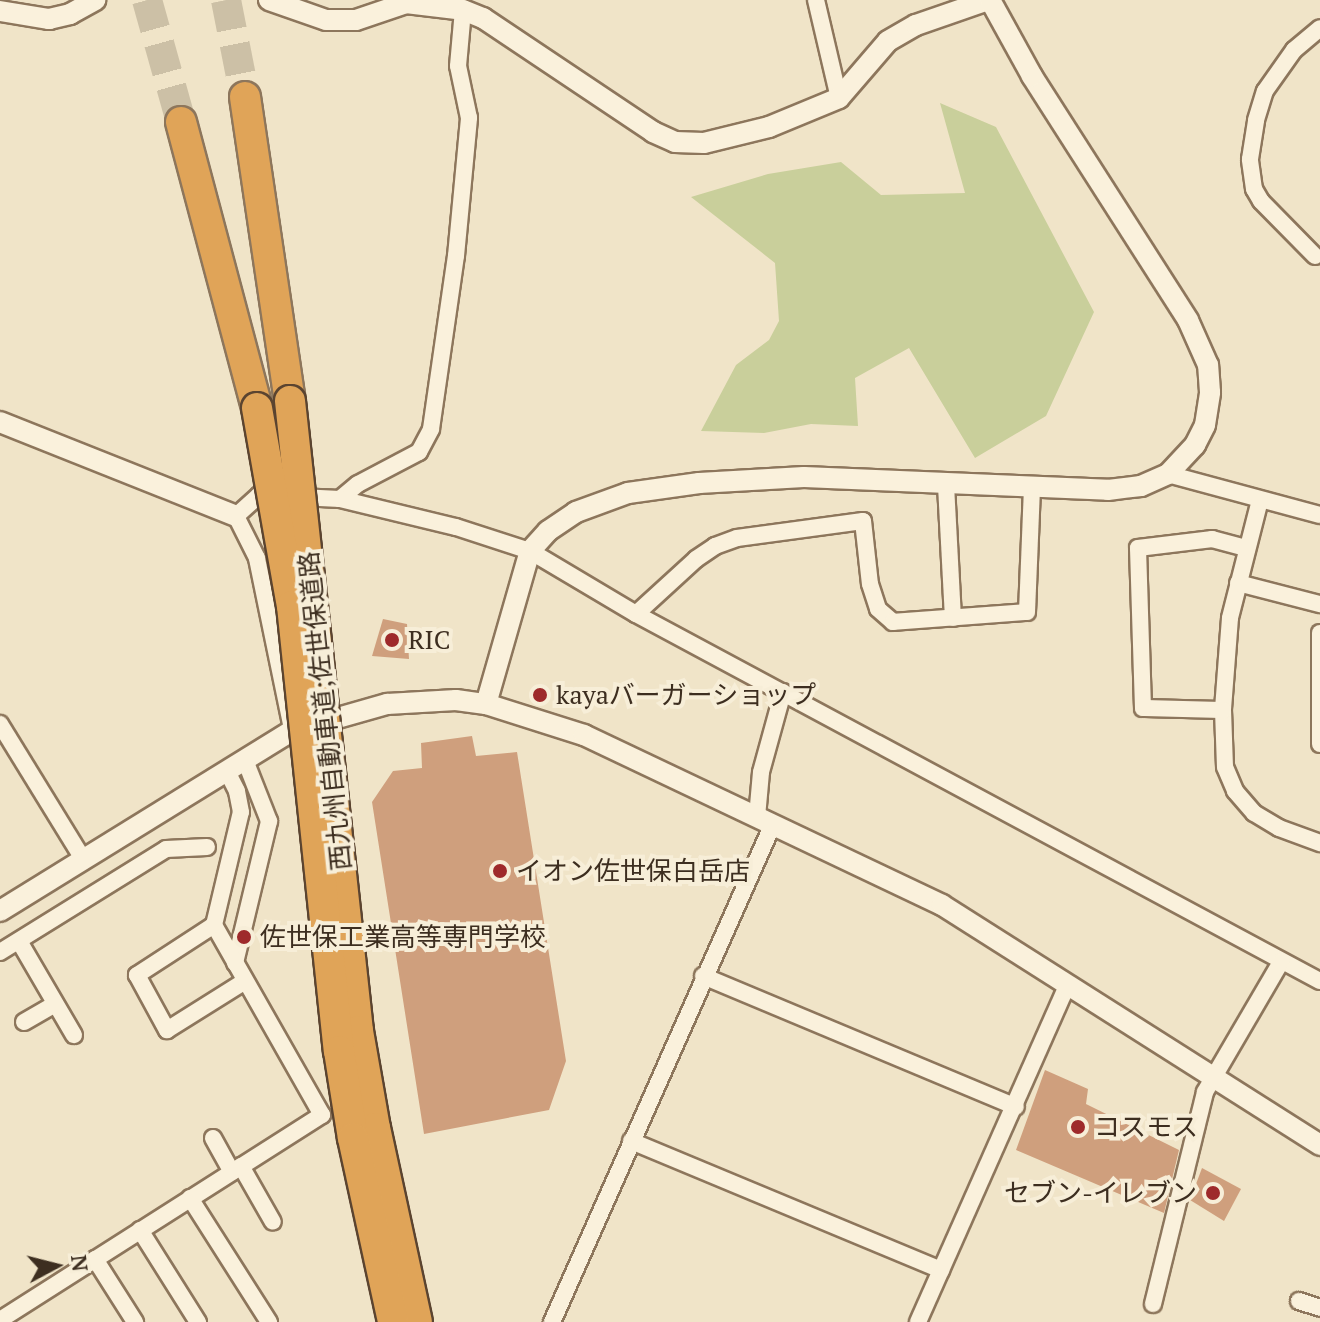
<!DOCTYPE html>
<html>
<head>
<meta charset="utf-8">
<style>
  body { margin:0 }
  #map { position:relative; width:1320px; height:1322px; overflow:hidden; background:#f0e4c8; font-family:"PT Serif","Noto Sans JP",serif }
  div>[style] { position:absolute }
  .green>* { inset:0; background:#c9cf9b }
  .building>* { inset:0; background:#cf9f7d }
  .motorway-tunnel>* { height:30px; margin-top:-15px; transform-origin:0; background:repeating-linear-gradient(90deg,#ccc0a6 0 30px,transparent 0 45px) }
  .roads { filter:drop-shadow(2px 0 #8d765c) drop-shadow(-2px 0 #8d765c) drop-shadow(0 2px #8d765c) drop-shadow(0 -2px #8d765c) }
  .minor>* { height:16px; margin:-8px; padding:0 8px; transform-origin:8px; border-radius:8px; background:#faf1dc }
  .tertiary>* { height:20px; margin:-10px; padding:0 10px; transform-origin:10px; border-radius:10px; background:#faf1dc }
  .motorway>* { height:30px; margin:-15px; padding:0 15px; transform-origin:15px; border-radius:15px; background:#e0a458 }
  .bridges { filter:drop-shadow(2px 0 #5b4430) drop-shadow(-2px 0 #5b4430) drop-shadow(0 2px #5b4430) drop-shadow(0 -2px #5b4430) }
  .motorway-bridge>* { height:30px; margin:-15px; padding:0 15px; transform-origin:15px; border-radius:15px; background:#e0a458 }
  .dots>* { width:22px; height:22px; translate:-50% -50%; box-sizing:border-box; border:4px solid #f7eed8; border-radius:50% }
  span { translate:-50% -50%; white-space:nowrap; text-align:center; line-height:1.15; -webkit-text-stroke:8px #f7eed8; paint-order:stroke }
  .poi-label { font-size:26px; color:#3d2e20 }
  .left { translate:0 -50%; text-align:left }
  .right { translate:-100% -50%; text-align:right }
  .street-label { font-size:26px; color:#3d2e20 }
  .north { position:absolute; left:16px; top:1226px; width:80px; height:80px; -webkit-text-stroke:6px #f7eed8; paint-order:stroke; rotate:83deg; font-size:22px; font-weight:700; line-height:32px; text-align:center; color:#3d2e20 }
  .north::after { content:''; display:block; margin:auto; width:28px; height:36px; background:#3d2e20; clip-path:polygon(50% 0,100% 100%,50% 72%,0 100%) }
</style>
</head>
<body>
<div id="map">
  <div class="green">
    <i style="clip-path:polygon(940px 103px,996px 127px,1094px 312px,1046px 416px,975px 458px,909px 348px,855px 378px,858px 426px,811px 424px,764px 433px,701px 431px,736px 365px,769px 340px,779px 321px,775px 263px,691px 197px,768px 174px,841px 162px,881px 195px,965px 193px)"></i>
  </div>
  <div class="building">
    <i style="clip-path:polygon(383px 619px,407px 624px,409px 659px,372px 656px)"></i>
    <i style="clip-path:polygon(472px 736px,476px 756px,517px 752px,566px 1061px,549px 1110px,424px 1134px,372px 802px,393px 771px,422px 768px,421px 743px)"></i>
    <i style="clip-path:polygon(1045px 1070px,1088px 1089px,1086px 1104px,1179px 1150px,1164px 1213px,1016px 1150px)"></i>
    <i style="clip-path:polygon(1202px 1168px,1241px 1189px,1224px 1221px,1190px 1200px)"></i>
  </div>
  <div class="motorway-tunnel">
    <i style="left:147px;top:0;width:127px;rotate:74.4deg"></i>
    <i style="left:226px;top:0;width:99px;rotate:78.9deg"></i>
  </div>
  <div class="roads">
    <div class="minor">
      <i style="left:816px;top:0;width:101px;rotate:76.8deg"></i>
      <i style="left:1315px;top:256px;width:77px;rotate:-134.5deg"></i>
      <i style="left:1261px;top:201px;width:14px;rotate:-120deg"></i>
      <i style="left:1254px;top:189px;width:30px;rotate:-98deg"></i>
      <i style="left:1250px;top:159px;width:39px;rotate:-81deg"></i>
      <i style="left:1256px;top:120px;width:30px;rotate:-73deg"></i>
      <i style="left:1265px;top:91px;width:50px;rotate:-54.7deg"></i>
      <i style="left:1294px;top:50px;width:34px;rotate:-40deg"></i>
      <i style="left:1168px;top:474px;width:157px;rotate:15.1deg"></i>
      <i style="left:946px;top:485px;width:133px;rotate:87deg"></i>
      <i style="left:340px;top:499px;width:23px;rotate:-40deg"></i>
      <i style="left:358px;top:484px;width:69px;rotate:-27.7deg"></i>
      <i style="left:419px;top:452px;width:26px;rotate:-62deg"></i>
      <i style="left:431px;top:429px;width:175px;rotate:-81.8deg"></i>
      <i style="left:456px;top:256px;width:139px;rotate:-84.6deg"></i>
      <i style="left:469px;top:118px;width:53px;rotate:-101.9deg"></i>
      <i style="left:458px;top:66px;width:56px;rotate:-84.9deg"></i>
      <i style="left:1260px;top:500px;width:122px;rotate:104.3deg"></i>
      <i style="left:1230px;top:618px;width:92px;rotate:94.4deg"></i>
      <i style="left:1223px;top:710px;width:57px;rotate:88deg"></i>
      <i style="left:1225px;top:767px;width:26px;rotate:67deg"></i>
      <i style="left:1235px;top:791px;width:29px;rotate:49deg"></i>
      <i style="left:1254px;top:813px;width:29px;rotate:31deg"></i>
      <i style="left:1279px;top:828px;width:44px;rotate:20.1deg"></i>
      <i style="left:1238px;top:583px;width:85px;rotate:14.4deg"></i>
      <i style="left:636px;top:614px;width:81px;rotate:-42.5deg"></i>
      <i style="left:696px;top:559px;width:23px;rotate:-34deg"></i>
      <i style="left:715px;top:546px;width:23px;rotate:-20deg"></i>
      <i style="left:737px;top:538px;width:127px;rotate:-7.7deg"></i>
      <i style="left:863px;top:521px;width:63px;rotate:83.7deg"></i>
      <i style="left:870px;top:584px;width:26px;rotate:72deg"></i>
      <i style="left:878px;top:609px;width:20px;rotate:41deg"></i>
      <i style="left:893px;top:622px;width:134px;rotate:-4.3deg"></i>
      <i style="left:1027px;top:612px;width:123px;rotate:-87.7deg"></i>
      <i style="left:1320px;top:633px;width:111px;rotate:90deg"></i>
      <i style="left:1223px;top:710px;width:80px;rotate:-178.6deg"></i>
      <i style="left:1143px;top:708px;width:160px;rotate:-91.8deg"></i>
      <i style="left:1138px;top:548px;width:75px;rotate:-6.9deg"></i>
      <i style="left:1212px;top:539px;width:35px;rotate:15deg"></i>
      <i style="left:0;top:724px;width:158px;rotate:58.4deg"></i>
      <i style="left:292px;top:729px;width:175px;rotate:-101.6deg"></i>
      <i style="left:257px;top:558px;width:47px;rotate:-116.6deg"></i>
      <i style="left:236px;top:516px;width:31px;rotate:-42deg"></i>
      <i style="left:259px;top:495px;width:81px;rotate:2.8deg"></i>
      <i style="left:340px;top:499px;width:119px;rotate:13.6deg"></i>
      <i style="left:456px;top:527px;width:78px;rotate:18deg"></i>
      <i style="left:530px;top:551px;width:123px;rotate:30.7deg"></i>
      <i style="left:636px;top:614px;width:776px;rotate:28.22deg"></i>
      <i style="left:757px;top:817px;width:45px;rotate:-84.9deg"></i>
      <i style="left:761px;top:772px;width:83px;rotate:-74.6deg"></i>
      <i style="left:214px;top:925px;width:92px;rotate:147deg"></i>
      <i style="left:137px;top:975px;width:63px;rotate:61.4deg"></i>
      <i style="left:167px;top:1030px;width:92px;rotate:-32.1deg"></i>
      <i style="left:19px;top:941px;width:109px;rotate:59.7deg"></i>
      <i style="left:0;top:952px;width:195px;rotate:-31.8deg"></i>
      <i style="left:166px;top:849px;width:41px;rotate:-2.8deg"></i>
      <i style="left:235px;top:963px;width:146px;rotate:-76.5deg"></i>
      <i style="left:269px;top:821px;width:66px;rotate:-111.5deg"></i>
      <i style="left:703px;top:976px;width:339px;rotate:22.7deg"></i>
      <i style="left:24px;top:1022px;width:36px;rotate:-30deg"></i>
      <i style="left:213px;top:1138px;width:39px;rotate:61deg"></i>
      <i style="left:631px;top:1141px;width:336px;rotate:22.6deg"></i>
      <i style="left:241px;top:1166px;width:64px;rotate:60.3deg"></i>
      <i style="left:190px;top:1198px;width:147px;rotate:57.5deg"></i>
      <i style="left:140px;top:1230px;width:109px;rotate:57.8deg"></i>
      <i style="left:95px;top:1259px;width:75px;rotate:57.6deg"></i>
      <i style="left:1299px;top:1301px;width:22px;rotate:18deg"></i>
      <i style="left:1153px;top:1304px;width:218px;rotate:-76.2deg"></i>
      <i style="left:1205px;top:1092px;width:151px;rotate:-59.7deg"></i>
      <i style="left:0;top:1320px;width:382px;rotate:-32.5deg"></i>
      <i style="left:322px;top:1115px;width:219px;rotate:-119.6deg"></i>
      <i style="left:214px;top:925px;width:116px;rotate:-76.6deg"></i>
      <i style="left:241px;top:812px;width:21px;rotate:-101deg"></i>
      <i style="left:237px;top:791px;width:22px;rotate:-117deg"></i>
      <i style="left:552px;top:1322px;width:545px;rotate:-66.07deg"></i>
      <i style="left:918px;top:1322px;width:370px;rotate:-66.1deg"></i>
    </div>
    <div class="tertiary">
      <i style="left:269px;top:0;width:60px;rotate:19.3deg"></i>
      <i style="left:326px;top:20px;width:30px"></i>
      <i style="left:356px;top:20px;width:53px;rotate:-18.8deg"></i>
      <i style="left:406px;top:3px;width:57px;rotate:7deg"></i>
      <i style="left:463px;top:10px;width:22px;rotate:22deg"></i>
      <i style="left:483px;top:18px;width:205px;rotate:33.8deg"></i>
      <i style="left:653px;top:132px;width:24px;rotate:24deg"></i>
      <i style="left:675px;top:142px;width:29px;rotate:2deg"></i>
      <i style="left:704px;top:143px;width:67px;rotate:-13.8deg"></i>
      <i style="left:769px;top:127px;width:76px;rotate:-22.5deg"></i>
      <i style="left:839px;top:98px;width:75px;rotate:-49.3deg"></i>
      <i style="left:888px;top:41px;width:32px;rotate:-30deg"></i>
      <i style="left:916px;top:25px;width:76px;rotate:-19.1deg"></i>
      <i style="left:0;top:11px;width:50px;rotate:9.3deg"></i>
      <i style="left:49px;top:19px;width:22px;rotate:-13deg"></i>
      <i style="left:70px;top:14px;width:29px;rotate:-29deg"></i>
      <i style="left:0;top:422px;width:254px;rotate:21.7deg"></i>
      <i style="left:486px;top:704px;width:159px;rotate:-74deg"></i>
      <i style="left:530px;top:551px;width:27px;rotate:-48deg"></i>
      <i style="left:548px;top:531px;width:34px;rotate:-34deg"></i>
      <i style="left:576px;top:512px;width:55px;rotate:-20.1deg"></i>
      <i style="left:628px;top:493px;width:72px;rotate:-8deg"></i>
      <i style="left:699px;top:483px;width:105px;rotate:-3.3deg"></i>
      <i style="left:804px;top:477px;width:304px;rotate:2.4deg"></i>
      <i style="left:1108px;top:490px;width:33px;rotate:-7deg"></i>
      <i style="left:1141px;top:486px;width:30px;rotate:-24deg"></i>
      <i style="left:1168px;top:474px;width:40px;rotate:-47deg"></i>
      <i style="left:1195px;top:445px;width:22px;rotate:-63deg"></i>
      <i style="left:1205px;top:425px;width:33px;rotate:-81deg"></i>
      <i style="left:1210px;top:392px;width:27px;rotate:-94deg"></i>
      <i style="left:1208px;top:365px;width:49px;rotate:-114deg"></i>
      <i style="left:1188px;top:320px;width:290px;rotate:-122.6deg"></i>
      <i style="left:1032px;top:76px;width:87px;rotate:-118.9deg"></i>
      <i style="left:0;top:911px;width:343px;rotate:-31.7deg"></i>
      <i style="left:292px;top:731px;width:99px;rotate:-15.9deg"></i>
      <i style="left:387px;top:704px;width:69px;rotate:-3.3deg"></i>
      <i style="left:456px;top:700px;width:30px;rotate:8deg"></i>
      <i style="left:486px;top:704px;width:103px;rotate:17.6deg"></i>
      <i style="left:584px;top:735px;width:396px;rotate:25.4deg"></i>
      <i style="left:942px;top:905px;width:448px;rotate:32.4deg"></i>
    </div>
    <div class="motorway">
      <i style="left:245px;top:97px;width:307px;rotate:81.6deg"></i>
      <i style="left:181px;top:122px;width:296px;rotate:75.1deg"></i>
    </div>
  </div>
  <div class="bridges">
    <div class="motorway-bridge">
      <i style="left:290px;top:401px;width:634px;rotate:83.84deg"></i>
      <i style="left:358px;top:1031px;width:98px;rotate:80.1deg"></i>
      <i style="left:375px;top:1128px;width:198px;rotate:77.8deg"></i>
      <i style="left:257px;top:408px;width:201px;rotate:80deg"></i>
      <i style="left:292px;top:606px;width:447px;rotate:84deg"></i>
      <i style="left:339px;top:1051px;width:88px;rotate:80.9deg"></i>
      <i style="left:353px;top:1138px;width:188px;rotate:77.7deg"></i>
    </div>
  </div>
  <div class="dots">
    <i style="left:392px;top:640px;background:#9e2a2b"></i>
    <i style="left:540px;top:695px;background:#9e2a2b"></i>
    <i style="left:500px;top:871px;background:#9e2a2b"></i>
    <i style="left:244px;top:937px;background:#9e2a2b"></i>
    <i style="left:1078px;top:1127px;background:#9e2a2b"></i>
    <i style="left:1213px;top:1193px;background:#9e2a2b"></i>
  </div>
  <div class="poi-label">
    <span class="left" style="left:408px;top:640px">RIC</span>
    <span class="left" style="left:556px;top:695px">kayaバーガーショップ</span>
    <span class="left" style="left:516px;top:871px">イオン佐世保白岳店</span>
    <span class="left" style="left:260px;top:937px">佐世保工業高等専門学校</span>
    <span class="left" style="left:1094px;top:1127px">コスモス</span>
    <span class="right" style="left:1197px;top:1193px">セブン-イレブン</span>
  </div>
  <div class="street-label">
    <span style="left:325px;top:711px;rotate:-96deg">西九州自動車道;佐世保道路</span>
  </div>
  <div class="north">N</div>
</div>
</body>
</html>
